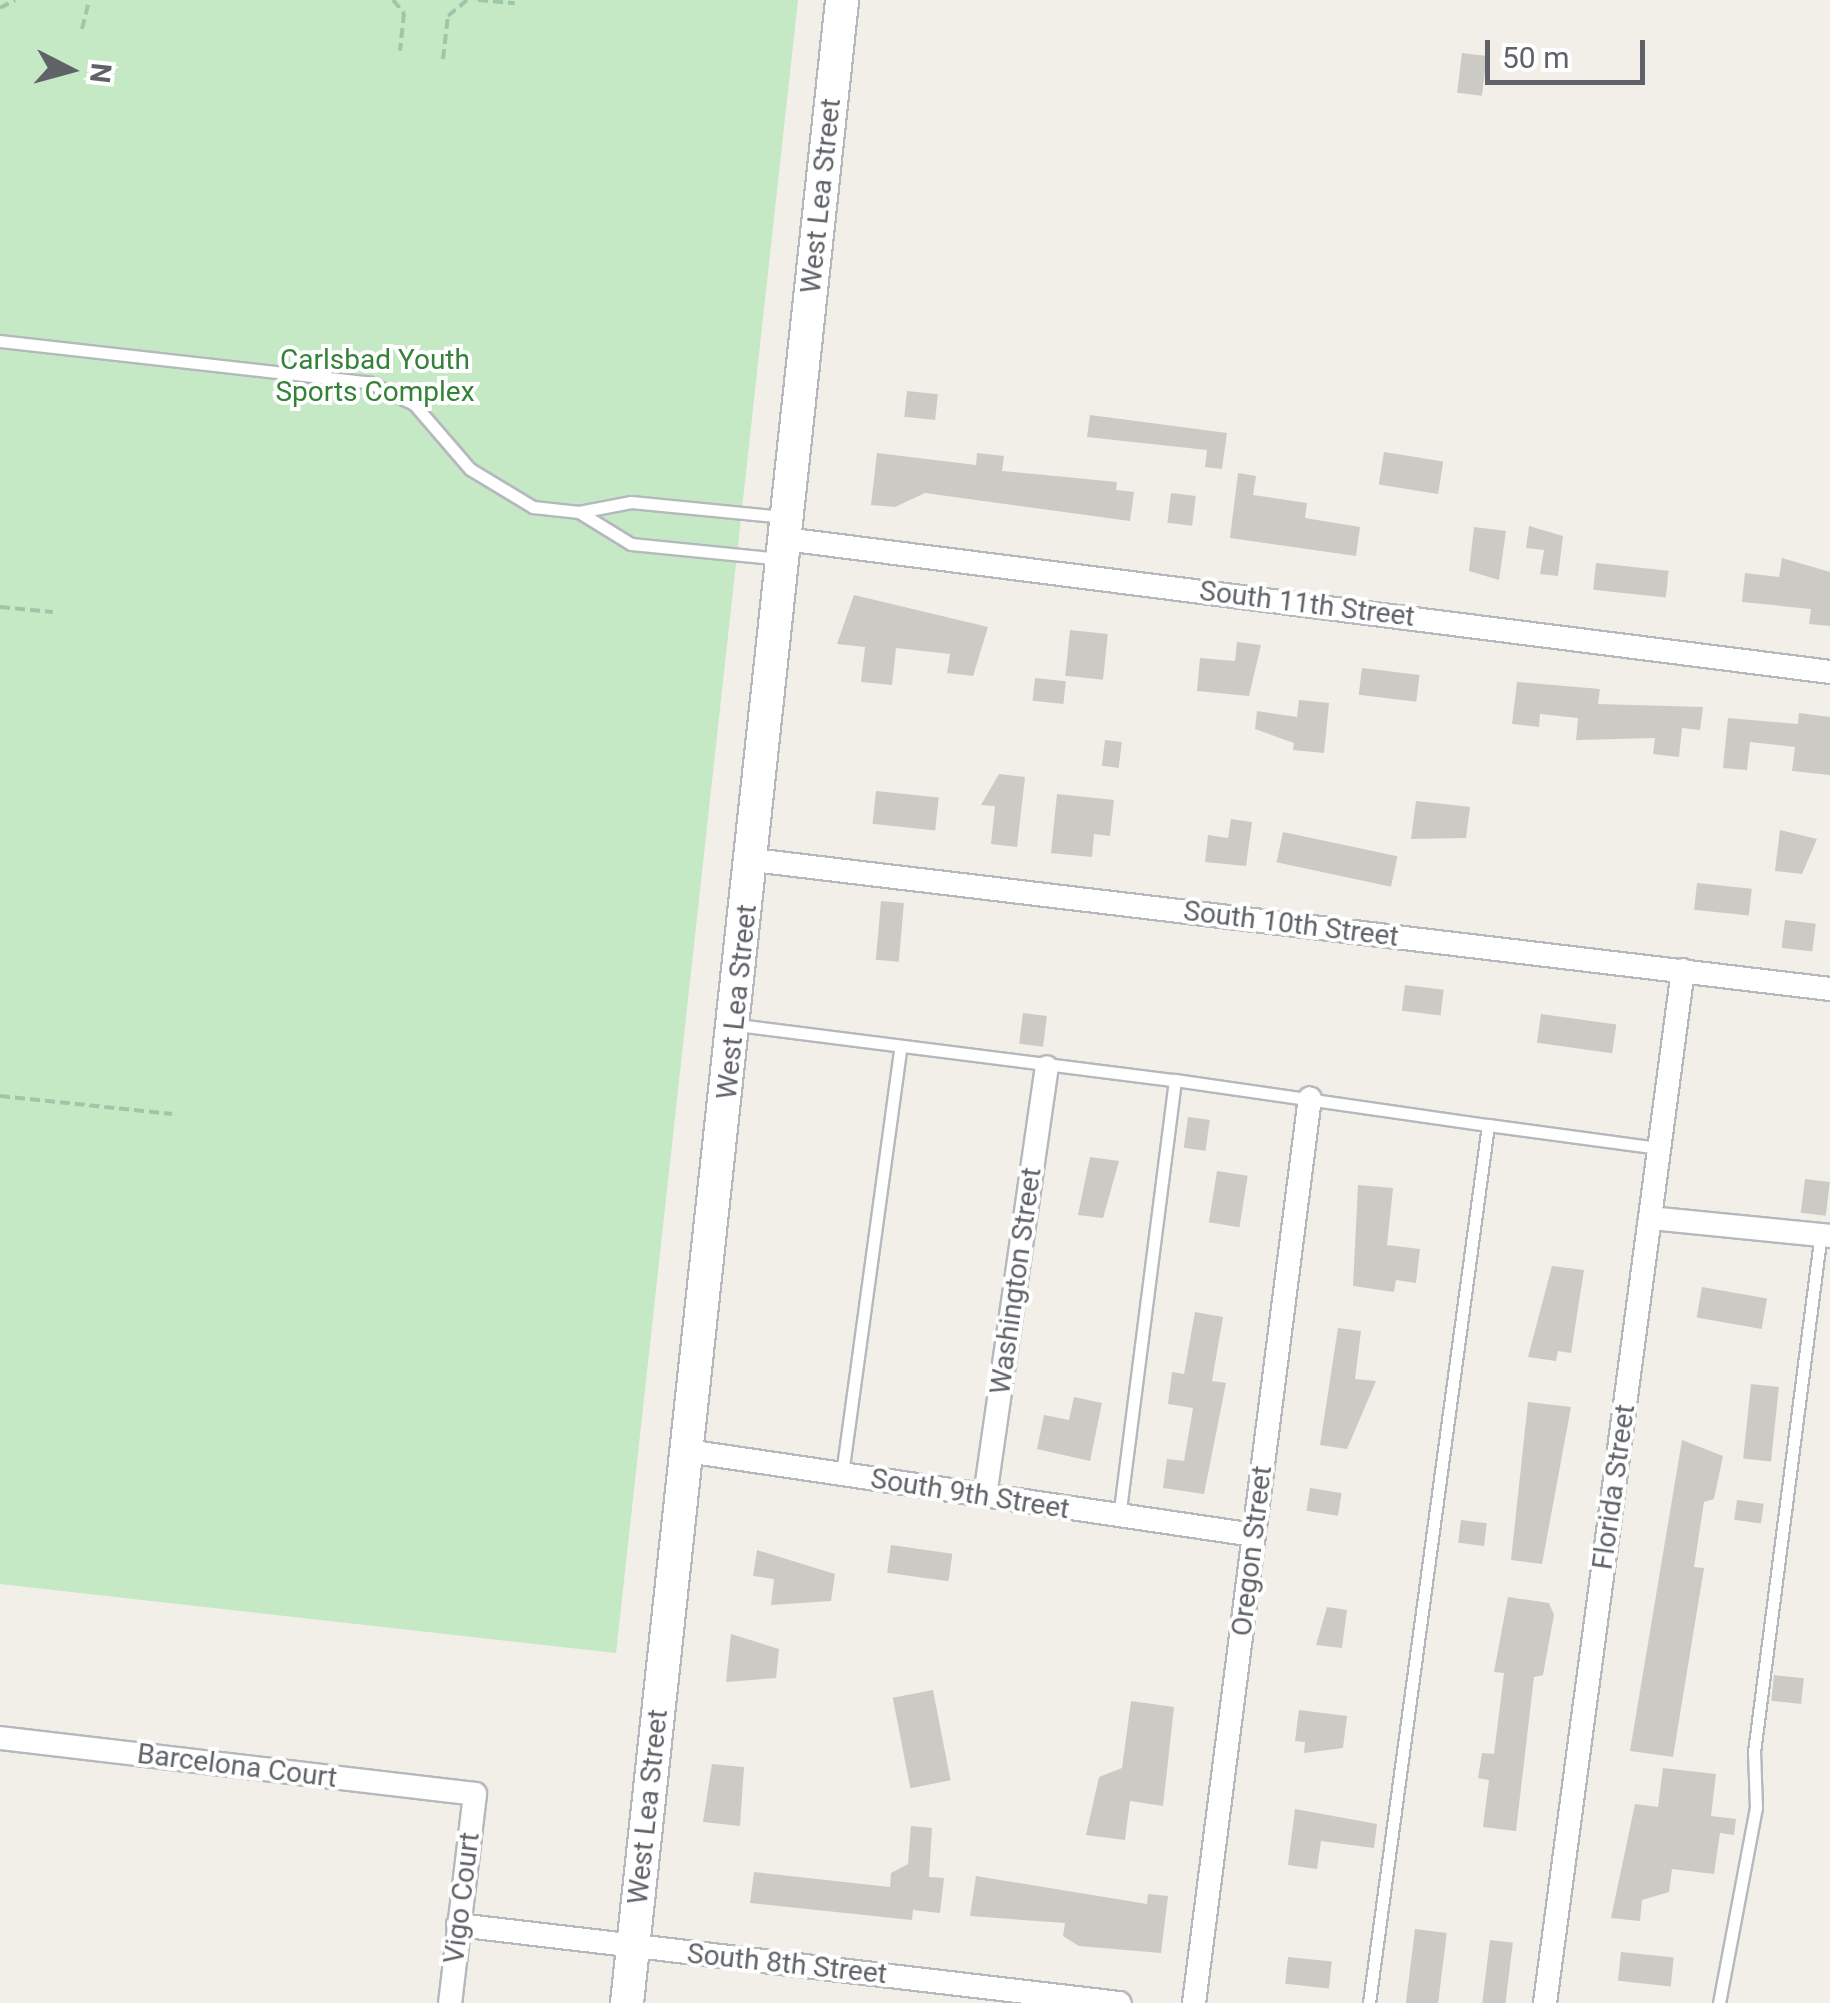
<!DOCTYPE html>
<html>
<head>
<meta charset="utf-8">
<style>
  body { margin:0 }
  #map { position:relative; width:1830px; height:2003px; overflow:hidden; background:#f1efe8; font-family:Roboto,sans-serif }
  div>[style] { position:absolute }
  .green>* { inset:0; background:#c5e8c5 }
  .building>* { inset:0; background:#cccac5; transform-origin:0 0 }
  .path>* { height:4px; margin-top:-2px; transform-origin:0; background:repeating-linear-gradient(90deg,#9cc7a9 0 10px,transparent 0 15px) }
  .roads { filter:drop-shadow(2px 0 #b5b8bc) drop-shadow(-2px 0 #b5b8bc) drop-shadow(0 2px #b5b8bc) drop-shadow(0 -2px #b5b8bc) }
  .lane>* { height:11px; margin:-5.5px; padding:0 5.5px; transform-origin:5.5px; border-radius:5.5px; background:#fff }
  .street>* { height:22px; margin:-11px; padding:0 11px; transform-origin:11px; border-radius:11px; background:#fff }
  .secondary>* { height:32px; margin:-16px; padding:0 16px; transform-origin:16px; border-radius:16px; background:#fff }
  span { translate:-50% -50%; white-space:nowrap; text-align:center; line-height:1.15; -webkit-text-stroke:8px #fff; paint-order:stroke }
  .street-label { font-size:28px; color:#5f6368 }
  .park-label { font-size:28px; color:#348238 }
  .north { position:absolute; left:20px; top:20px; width:100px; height:100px; -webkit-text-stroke:8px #fff; paint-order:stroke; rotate:96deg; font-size:28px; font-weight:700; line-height:40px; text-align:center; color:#5f6368 }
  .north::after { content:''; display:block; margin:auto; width:35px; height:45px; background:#5f6368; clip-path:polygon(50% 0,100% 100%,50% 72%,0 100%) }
  .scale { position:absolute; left:1485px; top:40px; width:160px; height:45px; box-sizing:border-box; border:5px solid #5f6368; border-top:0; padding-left:12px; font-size:30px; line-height:35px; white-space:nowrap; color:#5f6368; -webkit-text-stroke:8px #fff; paint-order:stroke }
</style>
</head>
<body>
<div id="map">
  <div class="green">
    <i style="clip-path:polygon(0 0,798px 0,616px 1653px,0 1584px)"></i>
  </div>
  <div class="building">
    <i style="left:1462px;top:53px;width:25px;height:40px;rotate:7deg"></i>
    <i style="left:907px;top:391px;width:31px;height:26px;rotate:6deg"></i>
    <i style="clip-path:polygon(1090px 415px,1227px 433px,1222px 469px,1205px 467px,1207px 450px,1087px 437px)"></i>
    <i style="left:1384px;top:452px;width:60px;height:33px;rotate:9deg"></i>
    <i style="clip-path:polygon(877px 453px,976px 465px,977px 453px,1004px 456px,1002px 471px,1117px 482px,1116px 490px,1134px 492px,1130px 521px,925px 493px,895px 507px,871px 505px)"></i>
    <i style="clip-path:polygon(1238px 473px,1256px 476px,1253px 495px,1307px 503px,1305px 518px,1360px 527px,1356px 556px,1230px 538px)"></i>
    <i style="left:1171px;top:493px;width:25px;height:30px;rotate:7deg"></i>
    <i style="clip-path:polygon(1529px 526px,1563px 536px,1558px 576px,1540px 574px,1544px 550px,1526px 548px)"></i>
    <i style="clip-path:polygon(1474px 527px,1506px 531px,1499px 580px,1469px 571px)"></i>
    <i style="clip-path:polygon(1782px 558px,1830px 572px,1830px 626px,1809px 624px,1811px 609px,1742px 602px,1745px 573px,1779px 577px)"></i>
    <i style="left:1596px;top:563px;width:73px;height:27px;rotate:6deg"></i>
    <i style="clip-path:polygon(854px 595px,988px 627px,973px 676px,947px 673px,950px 654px,896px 648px,892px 685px,861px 682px,865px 647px,837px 644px)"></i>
    <i style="left:1070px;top:630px;width:38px;height:46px;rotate:6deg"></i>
    <i style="clip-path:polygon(1237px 642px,1261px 645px,1249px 696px,1197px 691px,1200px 658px,1235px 661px)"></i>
    <i style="left:1362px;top:668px;width:58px;height:27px;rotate:7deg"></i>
    <i style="left:1035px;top:678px;width:31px;height:23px;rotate:6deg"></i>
    <i style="clip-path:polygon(1517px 682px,1600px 689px,1598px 704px,1703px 707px,1700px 730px,1682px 728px,1679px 757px,1653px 754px,1655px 738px,1576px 740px,1578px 718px,1540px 714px,1539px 727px,1512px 724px)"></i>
    <i style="clip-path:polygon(1299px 700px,1329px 703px,1324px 753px,1293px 750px,1294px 743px,1255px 729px,1257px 711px,1297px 717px)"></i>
    <i style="clip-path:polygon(1799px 713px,1830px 717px,1830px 775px,1792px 771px,1795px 747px,1750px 742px,1747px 770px,1723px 768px,1728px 718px,1798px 724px)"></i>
    <i style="left:1105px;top:740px;width:17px;height:26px;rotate:7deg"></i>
    <i style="clip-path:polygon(999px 774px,1025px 777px,1017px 847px,991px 844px,995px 806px,981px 805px)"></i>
    <i style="left:876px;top:791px;width:63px;height:33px;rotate:6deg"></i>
    <i style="clip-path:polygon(1057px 794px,1114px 800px,1110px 836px,1094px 834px,1092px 857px,1051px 853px)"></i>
    <i style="clip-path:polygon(1416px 801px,1470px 807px,1466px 838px,1411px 839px)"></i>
    <i style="clip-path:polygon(1231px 819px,1252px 822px,1246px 866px,1205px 862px,1208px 835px,1228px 838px)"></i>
    <i style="clip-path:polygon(1780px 830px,1817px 839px,1802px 874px,1775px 871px)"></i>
    <i style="left:1283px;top:832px;width:117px;height:31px;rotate:12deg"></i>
    <i style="left:1697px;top:883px;width:55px;height:27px;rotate:6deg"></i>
    <i style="left:881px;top:901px;width:23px;height:59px;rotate:5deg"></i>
    <i style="left:1785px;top:920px;width:31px;height:28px;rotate:7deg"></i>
    <i style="left:1405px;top:985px;width:39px;height:26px;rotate:7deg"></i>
    <i style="left:1023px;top:1013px;width:24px;height:31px;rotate:7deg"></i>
    <i style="left:1541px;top:1014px;width:76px;height:29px;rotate:8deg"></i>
    <i style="left:1188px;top:1117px;width:22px;height:31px;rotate:8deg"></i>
    <i style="clip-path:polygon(1090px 1157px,1119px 1161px,1103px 1218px,1078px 1215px)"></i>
    <i style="left:1217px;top:1171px;width:31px;height:52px;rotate:9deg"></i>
    <i style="left:1805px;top:1179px;width:25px;height:34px;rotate:7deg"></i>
    <i style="clip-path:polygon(1358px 1185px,1393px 1188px,1387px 1245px,1420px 1249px,1416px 1283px,1396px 1280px,1394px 1292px,1353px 1286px)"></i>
    <i style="clip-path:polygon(1552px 1266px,1584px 1270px,1571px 1353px,1558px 1351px,1556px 1361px,1528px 1357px)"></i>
    <i style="left:1702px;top:1287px;width:66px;height:31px;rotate:10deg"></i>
    <i style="clip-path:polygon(1195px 1312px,1223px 1317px,1212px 1381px,1226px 1383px,1204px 1494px,1163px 1488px,1167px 1459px,1184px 1461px,1193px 1408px,1168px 1404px,1172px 1372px,1184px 1374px)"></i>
    <i style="clip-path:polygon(1338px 1328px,1361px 1331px,1355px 1379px,1376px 1381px,1347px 1449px,1320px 1445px)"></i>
    <i style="left:1751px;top:1384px;width:28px;height:75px;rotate:6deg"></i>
    <i style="clip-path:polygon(1074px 1397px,1102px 1403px,1090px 1461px,1037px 1449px,1044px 1415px,1069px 1420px)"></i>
    <i style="clip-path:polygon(1528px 1402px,1571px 1407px,1542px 1564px,1511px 1560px)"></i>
    <i style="clip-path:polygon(1682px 1440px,1723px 1456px,1714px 1499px,1704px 1502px,1694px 1567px,1704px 1568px,1673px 1757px,1630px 1751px)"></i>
    <i style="left:1310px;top:1488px;width:32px;height:23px;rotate:9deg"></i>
    <i style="left:1737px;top:1500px;width:27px;height:20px;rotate:8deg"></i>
    <i style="left:1461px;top:1520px;width:26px;height:23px;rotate:7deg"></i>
    <i style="left:891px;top:1545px;width:62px;height:28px;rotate:8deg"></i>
    <i style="clip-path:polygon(757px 1550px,835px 1574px,831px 1601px,771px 1605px,774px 1579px,753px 1576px)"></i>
    <i style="clip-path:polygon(1508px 1597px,1549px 1603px,1554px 1615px,1543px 1675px,1534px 1677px,1516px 1831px,1483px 1827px,1489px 1780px,1478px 1778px,1482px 1753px,1494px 1754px,1504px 1673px,1494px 1672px)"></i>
    <i style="clip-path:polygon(1327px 1607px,1347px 1610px,1342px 1648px,1316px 1645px)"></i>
    <i style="clip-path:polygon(731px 1634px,779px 1649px,776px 1678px,726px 1682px)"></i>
    <i style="left:1774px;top:1675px;width:30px;height:26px;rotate:6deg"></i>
    <i style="left:933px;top:1690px;width:92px;height:41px;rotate:79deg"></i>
    <i style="clip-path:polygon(1131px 1701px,1174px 1707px,1163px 1806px,1130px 1801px,1125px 1840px,1086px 1835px,1099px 1777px,1122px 1768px)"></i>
    <i style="clip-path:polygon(1299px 1710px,1347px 1716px,1343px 1748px,1304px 1753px,1305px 1742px,1295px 1741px)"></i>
    <i style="clip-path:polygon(712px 1764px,744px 1767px,740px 1826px,703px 1822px)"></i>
    <i style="clip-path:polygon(1663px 1768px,1716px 1774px,1711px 1816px,1736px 1819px,1734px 1835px,1720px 1833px,1714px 1874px,1672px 1869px,1669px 1892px,1642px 1900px,1640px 1921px,1611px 1918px,1635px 1804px,1658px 1807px)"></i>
    <i style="clip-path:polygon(1295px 1809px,1377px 1824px,1374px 1848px,1321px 1841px,1317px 1869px,1288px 1865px)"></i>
    <i style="clip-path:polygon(911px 1826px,932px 1828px,929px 1877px,944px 1878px,940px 1913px,913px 1910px,912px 1920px,750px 1903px,754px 1872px,890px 1887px,891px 1873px,908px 1864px)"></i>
    <i style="clip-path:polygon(976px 1876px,1147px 1904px,1148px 1894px,1168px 1896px,1161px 1953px,1079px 1946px,1063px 1936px,1065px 1923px,970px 1916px)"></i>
    <i style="left:1415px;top:1929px;width:32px;height:75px;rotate:7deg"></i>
    <i style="left:1490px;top:1940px;width:23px;height:64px;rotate:7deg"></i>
    <i style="left:1621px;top:1952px;width:53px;height:29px;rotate:6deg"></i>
    <i style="left:1288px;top:1957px;width:44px;height:27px;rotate:6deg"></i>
  </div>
  <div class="path">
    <i style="left:393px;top:0;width:17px;rotate:50deg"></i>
    <i style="left:404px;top:13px;width:38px;rotate:96deg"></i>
    <i style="left:478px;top:0;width:37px;rotate:5deg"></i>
    <i style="left:0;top:8px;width:17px;rotate:-28deg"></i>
    <i style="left:82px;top:29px;width:30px;rotate:-76deg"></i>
    <i style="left:443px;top:59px;width:43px;rotate:-83.4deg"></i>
    <i style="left:448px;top:16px;width:25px;rotate:-40deg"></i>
    <i style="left:0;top:607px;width:53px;rotate:5.4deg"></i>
    <i style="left:0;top:1096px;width:173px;rotate:6deg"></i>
  </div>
  <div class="roads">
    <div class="lane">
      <i style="left:0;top:341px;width:370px;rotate:6.4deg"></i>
      <i style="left:368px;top:382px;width:51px;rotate:25.6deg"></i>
      <i style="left:414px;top:404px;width:86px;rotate:49.3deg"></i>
      <i style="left:470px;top:469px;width:74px;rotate:31.1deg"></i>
      <i style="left:533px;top:507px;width:46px;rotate:6.2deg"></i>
      <i style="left:579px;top:512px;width:53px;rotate:-10.9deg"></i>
      <i style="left:631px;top:502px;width:155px;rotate:5.6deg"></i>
      <i style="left:579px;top:512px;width:61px;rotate:31.6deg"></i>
      <i style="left:631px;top:544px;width:150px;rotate:5.7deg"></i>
      <i style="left:737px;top:1025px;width:441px;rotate:7.2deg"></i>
      <i style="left:1175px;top:1080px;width:441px;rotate:97.3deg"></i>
      <i style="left:1175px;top:1080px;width:316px;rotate:8.2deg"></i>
      <i style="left:1488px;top:1125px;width:886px;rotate:97.72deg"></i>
      <i style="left:1488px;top:1125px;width:173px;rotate:7.7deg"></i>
      <i style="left:842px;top:1474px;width:432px;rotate:-82.2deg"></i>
      <i style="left:1719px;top:2003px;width:198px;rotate:-79.3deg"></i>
      <i style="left:1756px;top:1808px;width:56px;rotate:-92deg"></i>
      <i style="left:1754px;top:1752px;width:516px;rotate:-82.65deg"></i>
    </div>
    <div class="street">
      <i style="left:785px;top:539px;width:1053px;rotate:7.25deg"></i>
      <i style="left:753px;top:860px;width:1085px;rotate:6.83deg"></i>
      <i style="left:1650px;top:1218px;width:181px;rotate:5.7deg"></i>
      <i style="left:687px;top:1451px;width:573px;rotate:8.43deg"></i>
      <i style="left:985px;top:1496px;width:433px;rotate:-81.8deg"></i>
      <i style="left:0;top:1738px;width:478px;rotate:6.7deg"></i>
      <i style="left:475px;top:1794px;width:210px;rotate:96.8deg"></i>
      <i style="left:458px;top:1925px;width:666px;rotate:6.73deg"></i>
      <i style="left:1194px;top:2003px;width:912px;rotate:-82.7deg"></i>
      <i style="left:1545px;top:2003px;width:1042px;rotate:-82.39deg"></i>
    </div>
    <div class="secondary">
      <i style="left:627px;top:2003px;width:2015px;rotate:-83.87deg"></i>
    </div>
  </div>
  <div class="street-label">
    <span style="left:821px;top:196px;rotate:-84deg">West Lea Street</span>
    <span style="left:1307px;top:604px;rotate:7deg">South 11th Street</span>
    <span style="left:1291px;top:924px;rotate:7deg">South 10th Street</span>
    <span style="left:737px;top:1002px;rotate:-84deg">West Lea Street</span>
    <span style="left:1016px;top:1281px;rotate:-82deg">Washington Street</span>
    <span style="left:1614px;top:1487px;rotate:-82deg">Florida Street</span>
    <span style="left:970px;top:1494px;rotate:9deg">South 9th Street</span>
    <span style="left:1252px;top:1551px;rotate:-83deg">Oregon Street</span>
    <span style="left:237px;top:1766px;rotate:7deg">Barcelona Court</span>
    <span style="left:648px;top:1807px;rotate:-84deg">West Lea Street</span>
    <span style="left:462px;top:1898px;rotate:-83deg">Vigo Court</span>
    <span style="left:787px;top:1964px;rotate:6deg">South 8th Street</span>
  </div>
  <div class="park-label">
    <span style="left:375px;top:376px">Carlsbad Youth<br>Sports Complex</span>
  </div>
  <div class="north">N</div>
  <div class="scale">50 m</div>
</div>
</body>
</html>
